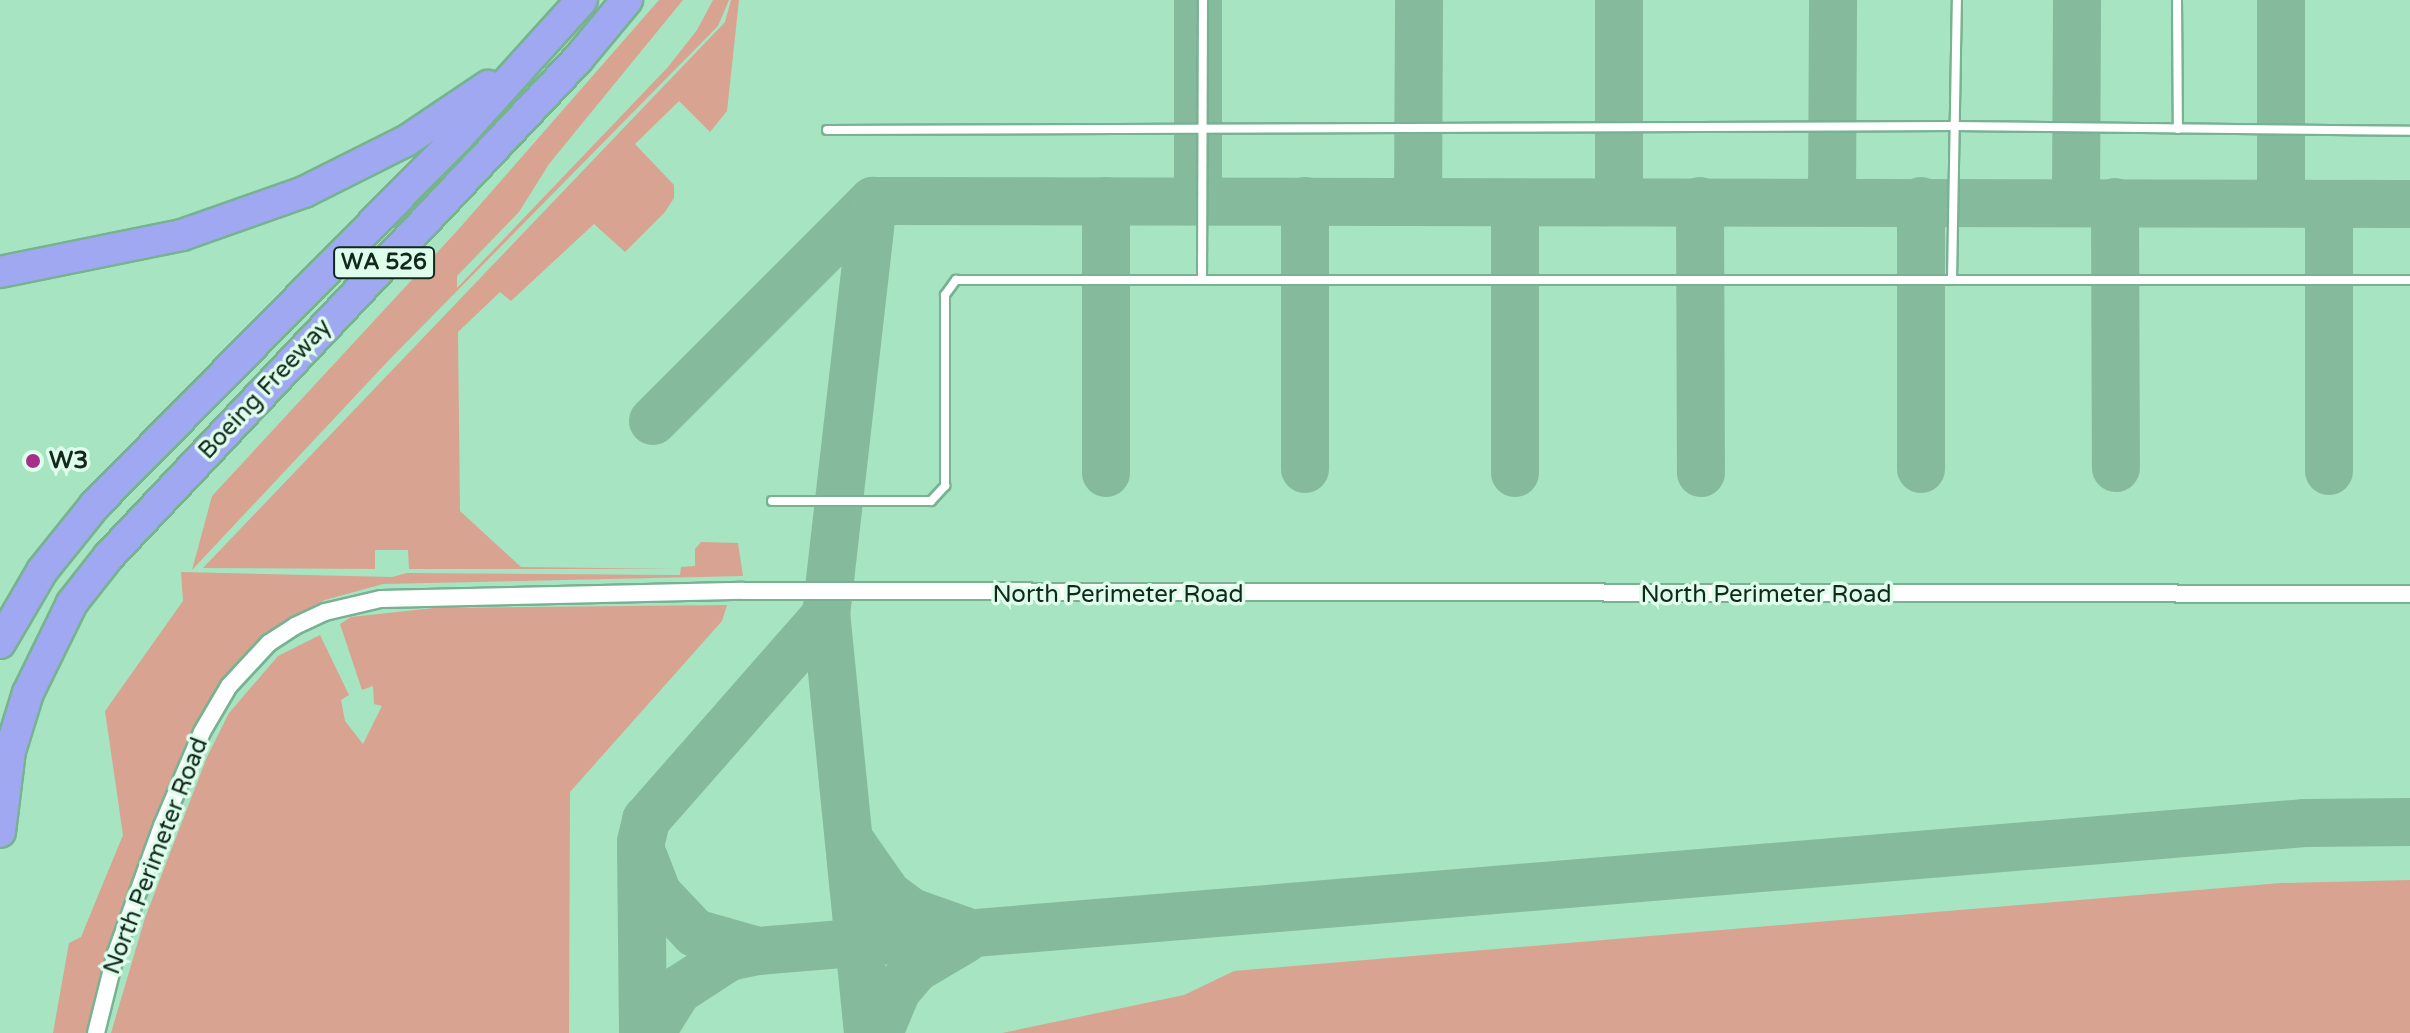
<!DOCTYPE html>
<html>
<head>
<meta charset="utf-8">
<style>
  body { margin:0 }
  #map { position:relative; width:2410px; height:1033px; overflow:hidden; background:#a7e4c1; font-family:"Varela Round",sans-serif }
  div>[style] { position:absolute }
  .green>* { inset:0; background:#d9a391 }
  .taxiway>* { height:48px; margin:-24px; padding:0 24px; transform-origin:24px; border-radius:24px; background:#85ba9c }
  .roads { filter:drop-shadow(2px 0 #77b291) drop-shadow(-2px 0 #77b291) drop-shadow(0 2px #77b291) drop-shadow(0 -2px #77b291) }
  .lane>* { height:8px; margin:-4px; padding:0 4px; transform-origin:4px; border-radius:4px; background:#fff }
  .street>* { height:16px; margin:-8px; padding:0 8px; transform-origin:8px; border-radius:8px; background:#fff }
  .highway>* { height:30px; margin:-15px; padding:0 15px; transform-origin:15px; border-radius:15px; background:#a1a8f2 }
  .dots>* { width:22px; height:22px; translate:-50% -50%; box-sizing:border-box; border:4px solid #dffdeb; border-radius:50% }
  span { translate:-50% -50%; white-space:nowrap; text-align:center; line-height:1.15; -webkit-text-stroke:7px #dffdeb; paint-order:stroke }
  .shield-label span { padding:2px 6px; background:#dffdeb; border:2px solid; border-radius:6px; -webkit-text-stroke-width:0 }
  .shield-label { font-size:22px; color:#11291c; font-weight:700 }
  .street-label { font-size:24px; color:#11291c }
  .poi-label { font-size:24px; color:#11291c; font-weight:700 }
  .left { translate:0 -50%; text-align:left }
</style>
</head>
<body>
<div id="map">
  <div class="green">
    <i style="clip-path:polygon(659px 0,683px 0,549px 164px,519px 212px,457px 276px,457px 288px,668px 67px,697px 30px,713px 0,729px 0,718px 26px,389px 360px,192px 570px,212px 496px,457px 231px)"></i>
    <i style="clip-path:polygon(731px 0,739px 0,727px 111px,710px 132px,679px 101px,635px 144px,674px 185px,674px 198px,665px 212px,625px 252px,594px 224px,511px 301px,500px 292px,458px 332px,460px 511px,521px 567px,678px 569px,409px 569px,408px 550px,375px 550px,375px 569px,203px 568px,725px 22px)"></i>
    <i style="clip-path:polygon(701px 542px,738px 543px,743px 576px,383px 584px,325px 600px,265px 633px,224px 676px,185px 745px,114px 933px,88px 1033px,53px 1033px,69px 943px,81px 937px,123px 835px,105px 711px,183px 601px,181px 572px,392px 577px,407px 573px,680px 575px,681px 567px,695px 566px,695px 549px)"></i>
    <i style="clip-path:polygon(727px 605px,722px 621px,570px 792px,569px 1033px,111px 1033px,145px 918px,207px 757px,229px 713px,278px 656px,320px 635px,349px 695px,341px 700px,345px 721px,363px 744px,382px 706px,374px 704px,373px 686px,362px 690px,340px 624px,351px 617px,434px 608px)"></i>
    <i style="clip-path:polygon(2410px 880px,2410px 1033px,1002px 1033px,1184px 995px,1234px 971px,2281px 883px)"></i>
  </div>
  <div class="taxiway">
    <i style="left:1198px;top:0;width:201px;rotate:90deg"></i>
    <i style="left:2281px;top:0;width:203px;rotate:90deg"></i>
    <i style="left:1106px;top:201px;width:272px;rotate:90deg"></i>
    <i style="left:1305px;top:201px;width:268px;rotate:90deg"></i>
    <i style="left:1418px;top:201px;width:201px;rotate:-89.7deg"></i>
    <i style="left:1619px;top:201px;width:201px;rotate:-90deg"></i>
    <i style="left:1700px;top:201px;width:272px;rotate:89.8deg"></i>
    <i style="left:1832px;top:201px;width:201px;rotate:-89.7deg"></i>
    <i style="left:2076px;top:201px;width:201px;rotate:-89.7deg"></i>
    <i style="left:2115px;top:202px;width:266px;rotate:89.8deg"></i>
    <i style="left:1515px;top:203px;width:270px;rotate:90deg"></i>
    <i style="left:653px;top:421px;width:311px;rotate:-45deg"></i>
    <i style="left:1921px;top:469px;width:268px;rotate:-90deg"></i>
    <i style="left:2329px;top:471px;width:267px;rotate:-90deg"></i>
    <i style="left:851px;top:842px;width:65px;rotate:55.1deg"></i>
    <i style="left:888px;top:895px;width:29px;rotate:36deg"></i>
    <i style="left:911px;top:912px;width:57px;rotate:19.4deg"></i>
    <i style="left:644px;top:858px;width:39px;rotate:69deg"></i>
    <i style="left:658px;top:894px;width:54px;rotate:46.5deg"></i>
    <i style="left:695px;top:933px;width:66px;rotate:15.9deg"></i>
    <i style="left:643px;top:1033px;width:191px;rotate:-90.6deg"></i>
    <i style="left:641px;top:842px;width:23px;rotate:-77deg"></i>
    <i style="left:646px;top:820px;width:273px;rotate:-48.7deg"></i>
    <i style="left:651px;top:1033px;width:51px;rotate:-57.9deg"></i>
    <i style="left:678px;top:990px;width:61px;rotate:-32.9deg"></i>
    <i style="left:729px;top:957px;width:30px;rotate:-12deg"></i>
    <i style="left:758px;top:951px;width:1551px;rotate:-4.73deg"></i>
    <i style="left:2304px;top:823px;width:106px;rotate:-0.5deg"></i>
    <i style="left:868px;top:1033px;width:420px;rotate:-95.7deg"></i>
    <i style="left:826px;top:615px;width:417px;rotate:-83.5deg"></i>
    <i style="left:873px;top:201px;width:1537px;rotate:0.11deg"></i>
    <i style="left:879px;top:1033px;width:47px;rotate:-67.3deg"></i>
    <i style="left:897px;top:990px;width:29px;rotate:-49deg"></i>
    <i style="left:916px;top:968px;width:57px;rotate:-30.6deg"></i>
  </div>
  <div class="roads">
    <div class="lane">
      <i style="left:2177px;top:0;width:129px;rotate:89.6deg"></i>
      <i style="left:827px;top:130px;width:1127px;rotate:-0.2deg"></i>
      <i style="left:1954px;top:126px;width:456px;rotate:0.6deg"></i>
      <i style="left:1202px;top:280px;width:280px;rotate:-89.8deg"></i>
      <i style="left:1952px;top:280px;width:280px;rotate:-89deg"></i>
      <i style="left:772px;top:501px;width:159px"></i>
      <i style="left:931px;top:501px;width:21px;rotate:-47deg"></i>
      <i style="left:945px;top:486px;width:191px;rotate:-90deg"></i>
      <i style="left:945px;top:295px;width:19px;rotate:-54deg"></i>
      <i style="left:956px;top:280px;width:1454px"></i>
    </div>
    <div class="street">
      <i style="left:96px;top:1033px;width:82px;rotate:-76deg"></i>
      <i style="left:116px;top:953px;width:135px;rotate:-70.1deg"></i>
      <i style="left:162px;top:826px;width:102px;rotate:-66.9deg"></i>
      <i style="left:202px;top:732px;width:53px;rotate:-59.6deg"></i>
      <i style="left:229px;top:686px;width:59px;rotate:-47.1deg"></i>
      <i style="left:269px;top:643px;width:31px;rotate:-33deg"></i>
      <i style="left:295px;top:626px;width:33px;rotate:-25deg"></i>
      <i style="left:325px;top:612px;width:57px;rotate:-13.1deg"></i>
      <i style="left:381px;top:599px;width:362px;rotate:-1.3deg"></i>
      <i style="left:743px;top:591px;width:1667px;rotate:0.1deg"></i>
    </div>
    <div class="highway">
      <i style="left:0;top:272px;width:186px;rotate:-11.5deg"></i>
      <i style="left:182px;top:235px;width:129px;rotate:-19.4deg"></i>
      <i style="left:304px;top:192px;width:114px;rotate:-26.6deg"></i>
      <i style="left:406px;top:141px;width:99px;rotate:-33.9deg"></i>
      <i style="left:0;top:643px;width:83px;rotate:-59.7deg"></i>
      <i style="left:42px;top:571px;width:85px;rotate:-51.2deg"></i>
      <i style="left:95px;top:505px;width:517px;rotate:-45.39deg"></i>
      <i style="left:458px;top:137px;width:185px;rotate:-47.9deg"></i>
      <i style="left:0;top:832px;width:82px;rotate:-83deg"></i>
      <i style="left:10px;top:751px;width:61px;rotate:-72.8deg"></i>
      <i style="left:28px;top:693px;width:100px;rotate:-63.9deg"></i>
      <i style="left:72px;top:603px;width:60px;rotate:-51.8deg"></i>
      <i style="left:109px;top:556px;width:683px;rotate:-46.66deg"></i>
      <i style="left:578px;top:59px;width:77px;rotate:-50.3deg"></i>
    </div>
  </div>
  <div class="dots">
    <i style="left:33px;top:461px;background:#a63089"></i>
  </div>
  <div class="shield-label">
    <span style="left:384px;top:263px">WA 526</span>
  </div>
  <div class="street-label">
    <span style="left:265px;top:389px;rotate:-47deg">Boeing Freeway</span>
    <span style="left:1118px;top:595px">North Perimeter Road</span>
    <span style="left:1766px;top:595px">North Perimeter Road</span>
    <span style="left:156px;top:856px;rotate:-69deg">North Perimeter Road</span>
  </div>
  <div class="poi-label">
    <span class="left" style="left:49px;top:461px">W3</span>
  </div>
</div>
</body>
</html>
